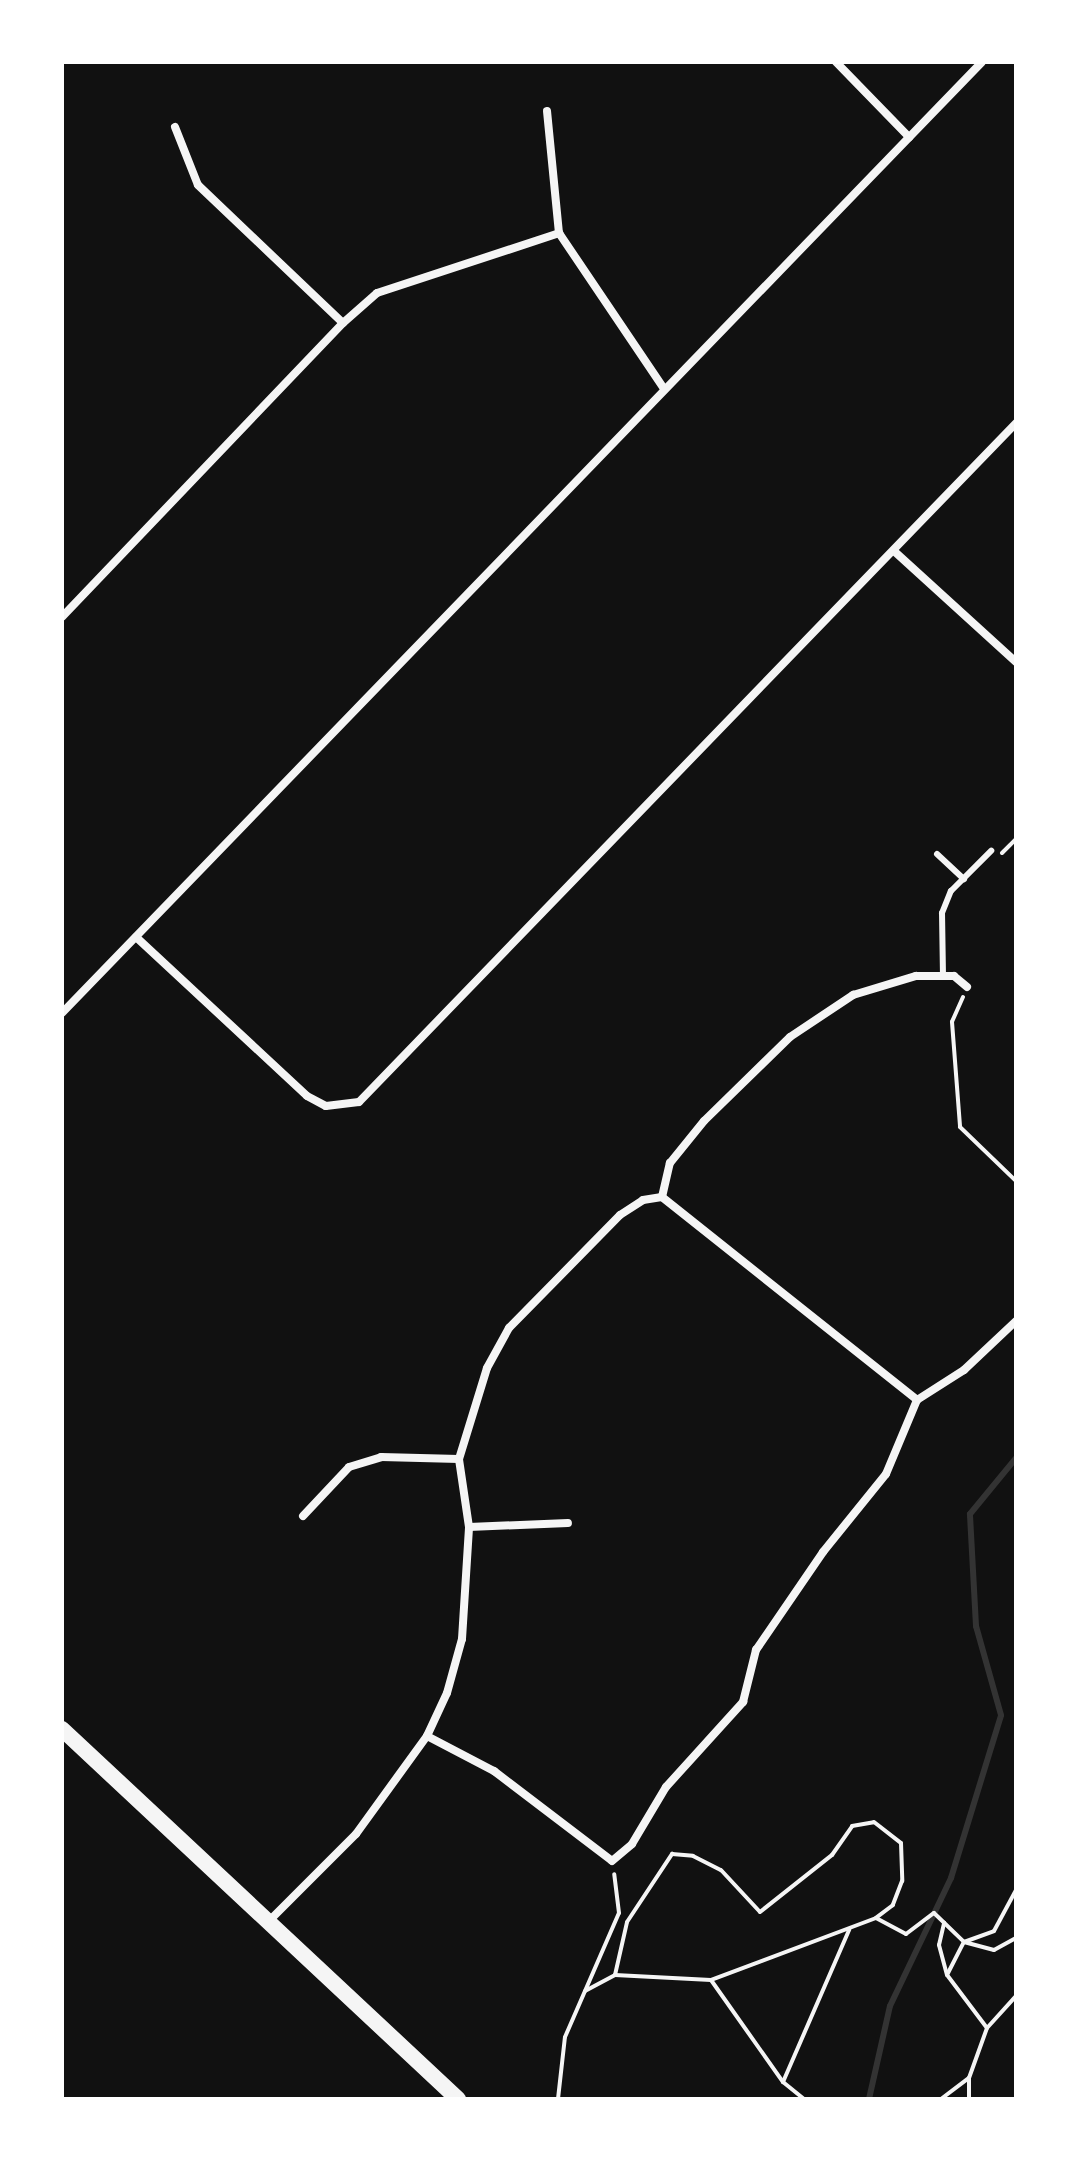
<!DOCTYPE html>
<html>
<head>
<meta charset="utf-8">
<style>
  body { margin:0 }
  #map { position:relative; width:1078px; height:2161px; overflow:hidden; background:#111; font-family:Montserrat,sans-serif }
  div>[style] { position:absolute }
  .stream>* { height:6px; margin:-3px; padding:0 3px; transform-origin:3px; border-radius:3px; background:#333 }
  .path>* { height:4px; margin:-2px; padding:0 2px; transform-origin:2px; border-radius:2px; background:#f5f5f5 }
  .service>* { height:6px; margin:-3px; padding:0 3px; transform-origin:3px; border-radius:3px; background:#f5f5f5 }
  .minor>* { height:8px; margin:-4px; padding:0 4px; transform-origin:4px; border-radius:4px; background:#f5f5f5 }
  .secondary>* { height:16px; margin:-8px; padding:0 8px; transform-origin:8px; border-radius:8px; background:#f5f5f5 }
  span { translate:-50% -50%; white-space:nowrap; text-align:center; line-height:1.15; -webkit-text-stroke:8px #fff; paint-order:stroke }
  .frame { position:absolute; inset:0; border:64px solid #fff; pointer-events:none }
</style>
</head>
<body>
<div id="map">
  <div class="stream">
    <i style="left:869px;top:2099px;width:95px;rotate:-77.3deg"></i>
    <i style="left:890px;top:2006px;width:142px;rotate:-64.5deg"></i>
    <i style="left:951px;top:1878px;width:170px;rotate:-72.9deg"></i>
    <i style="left:1001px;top:1715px;width:92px;rotate:-105.7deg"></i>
    <i style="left:976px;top:1626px;width:112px;rotate:-93.1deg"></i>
    <i style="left:970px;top:1514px;width:72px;rotate:-50.6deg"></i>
  </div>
  <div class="path">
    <i style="left:1002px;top:853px;width:20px;rotate:-45deg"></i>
    <i style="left:963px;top:997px;width:27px;rotate:114deg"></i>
    <i style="left:952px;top:1022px;width:105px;rotate:85.6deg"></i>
    <i style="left:960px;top:1127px;width:78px;rotate:44deg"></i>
    <i style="left:876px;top:1918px;width:34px;rotate:28deg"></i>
    <i style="left:906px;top:1934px;width:35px;rotate:-37deg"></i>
    <i style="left:934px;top:1913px;width:42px;rotate:44deg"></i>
    <i style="left:964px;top:1942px;width:31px;rotate:15deg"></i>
    <i style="left:994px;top:1950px;width:25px;rotate:-29deg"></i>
    <i style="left:948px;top:1973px;width:35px;rotate:-63deg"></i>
    <i style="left:964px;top:1942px;width:32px;rotate:-20deg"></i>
    <i style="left:994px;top:1931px;width:47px;rotate:-61.8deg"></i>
    <i style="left:615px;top:1975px;width:54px;rotate:-77.2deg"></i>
    <i style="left:627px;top:1922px;width:82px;rotate:-56.5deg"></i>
    <i style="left:672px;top:1854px;width:21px;rotate:5deg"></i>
    <i style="left:693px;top:1856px;width:31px;rotate:27deg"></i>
    <i style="left:721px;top:1870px;width:57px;rotate:47.1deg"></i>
    <i style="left:760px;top:1912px;width:92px;rotate:-38.4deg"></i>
    <i style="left:832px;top:1855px;width:35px;rotate:-55deg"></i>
    <i style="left:852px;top:1826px;width:22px;rotate:-10deg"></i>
    <i style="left:874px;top:1822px;width:34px;rotate:38deg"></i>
    <i style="left:901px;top:1843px;width:38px;rotate:88deg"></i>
    <i style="left:902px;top:1881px;width:26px;rotate:111deg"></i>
    <i style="left:893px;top:1905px;width:21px;rotate:143deg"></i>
    <i style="left:876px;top:1918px;width:176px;rotate:159.4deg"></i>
    <i style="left:585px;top:1991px;width:34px;rotate:-28deg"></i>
    <i style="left:615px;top:1975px;width:96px;rotate:3deg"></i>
    <i style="left:711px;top:1980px;width:125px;rotate:54.8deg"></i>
    <i style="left:783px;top:2082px;width:27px;rotate:39deg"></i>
    <i style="left:987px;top:2028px;width:43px;rotate:-47.8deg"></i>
    <i style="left:783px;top:2082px;width:166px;rotate:-66.5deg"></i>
    <i style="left:558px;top:2099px;width:62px;rotate:-83.6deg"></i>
    <i style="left:565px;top:2037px;width:135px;rotate:-66.5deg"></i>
    <i style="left:619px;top:1913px;width:39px;rotate:-97deg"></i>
    <i style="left:941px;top:2099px;width:35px;rotate:-37deg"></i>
    <i style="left:969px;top:2078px;width:53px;rotate:-70.2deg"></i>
    <i style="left:987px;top:2028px;width:66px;rotate:-127deg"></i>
    <i style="left:947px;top:1975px;width:31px;rotate:-105deg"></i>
    <i style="left:939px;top:1945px;width:23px;rotate:-77deg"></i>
    <i style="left:969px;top:2099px;width:21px;rotate:-90deg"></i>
  </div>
  <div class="service">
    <i style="left:937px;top:854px;width:37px;rotate:43deg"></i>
    <i style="left:943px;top:976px;width:63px;rotate:-90.9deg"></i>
    <i style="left:942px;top:913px;width:24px;rotate:-68deg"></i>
    <i style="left:951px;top:891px;width:57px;rotate:-45deg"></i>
  </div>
  <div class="minor">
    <i style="left:836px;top:62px;width:105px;rotate:45.8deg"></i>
    <i style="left:547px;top:111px;width:123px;rotate:84.4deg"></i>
    <i style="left:559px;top:233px;width:186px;rotate:56deg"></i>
    <i style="left:175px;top:127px;width:62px;rotate:68.4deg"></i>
    <i style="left:198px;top:185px;width:200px;rotate:43.6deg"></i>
    <i style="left:894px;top:551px;width:165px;rotate:42.3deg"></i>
    <i style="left:62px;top:617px;width:407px;rotate:-46.3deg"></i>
    <i style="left:343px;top:323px;width:45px;rotate:-41.4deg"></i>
    <i style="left:377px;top:293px;width:192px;rotate:-18.2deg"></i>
    <i style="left:136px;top:937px;width:233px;rotate:42.9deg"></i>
    <i style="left:307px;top:1096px;width:21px;rotate:28deg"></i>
    <i style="left:326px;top:1106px;width:33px;rotate:-7deg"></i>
    <i style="left:359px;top:1102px;width:945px;rotate:-45.94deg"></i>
    <i style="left:62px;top:1013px;width:1323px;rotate:-45.95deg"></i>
    <i style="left:662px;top:1197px;width:35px;rotate:-77deg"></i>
    <i style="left:670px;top:1163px;width:54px;rotate:-51deg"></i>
    <i style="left:704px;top:1121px;width:120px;rotate:-44.3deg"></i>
    <i style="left:790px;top:1037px;width:76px;rotate:-33.7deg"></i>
    <i style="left:853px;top:995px;width:66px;rotate:-16.8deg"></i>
    <i style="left:916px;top:976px;width:38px"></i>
    <i style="left:954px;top:976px;width:17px;rotate:40deg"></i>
    <i style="left:917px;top:1400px;width:56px;rotate:-32.6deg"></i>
    <i style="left:964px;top:1370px;width:71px;rotate:-43.3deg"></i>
    <i style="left:303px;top:1516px;width:67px;rotate:-46.8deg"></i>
    <i style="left:349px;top:1467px;width:34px;rotate:-17deg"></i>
    <i style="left:381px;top:1457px;width:78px;rotate:1.5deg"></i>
    <i style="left:469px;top:1527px;width:99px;rotate:-2.3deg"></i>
    <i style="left:427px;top:1736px;width:76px;rotate:27.6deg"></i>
    <i style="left:494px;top:1771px;width:148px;rotate:37.3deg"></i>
    <i style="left:612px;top:1861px;width:26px;rotate:-40deg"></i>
    <i style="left:632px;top:1844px;width:66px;rotate:-59.2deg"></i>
    <i style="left:666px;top:1787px;width:115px;rotate:-47.8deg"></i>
    <i style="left:743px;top:1702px;width:54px;rotate:-76deg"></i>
    <i style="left:756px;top:1650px;width:119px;rotate:-55.6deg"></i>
    <i style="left:823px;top:1552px;width:100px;rotate:-51.1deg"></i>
    <i style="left:886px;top:1474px;width:80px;rotate:-67.3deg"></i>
    <i style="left:269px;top:1921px;width:123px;rotate:-45deg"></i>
    <i style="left:356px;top:1834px;width:121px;rotate:-54.1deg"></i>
    <i style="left:427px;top:1736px;width:47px;rotate:-65.1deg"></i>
    <i style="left:447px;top:1693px;width:56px;rotate:-74.5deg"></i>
    <i style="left:462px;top:1639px;width:112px;rotate:-86.4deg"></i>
    <i style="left:469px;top:1527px;width:69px;rotate:-98.4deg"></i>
    <i style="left:459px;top:1459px;width:95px;rotate:-72.9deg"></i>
    <i style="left:487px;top:1368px;width:46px;rotate:-61.2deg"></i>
    <i style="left:509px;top:1328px;width:158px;rotate:-45.5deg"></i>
    <i style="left:620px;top:1215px;width:27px;rotate:-33deg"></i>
    <i style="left:643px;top:1200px;width:19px;rotate:-9deg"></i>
    <i style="left:662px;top:1197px;width:326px;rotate:38.5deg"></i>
  </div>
  <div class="secondary">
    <i style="left:62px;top:1729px;width:542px;rotate:43.06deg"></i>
  </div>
  <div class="frame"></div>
</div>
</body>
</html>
